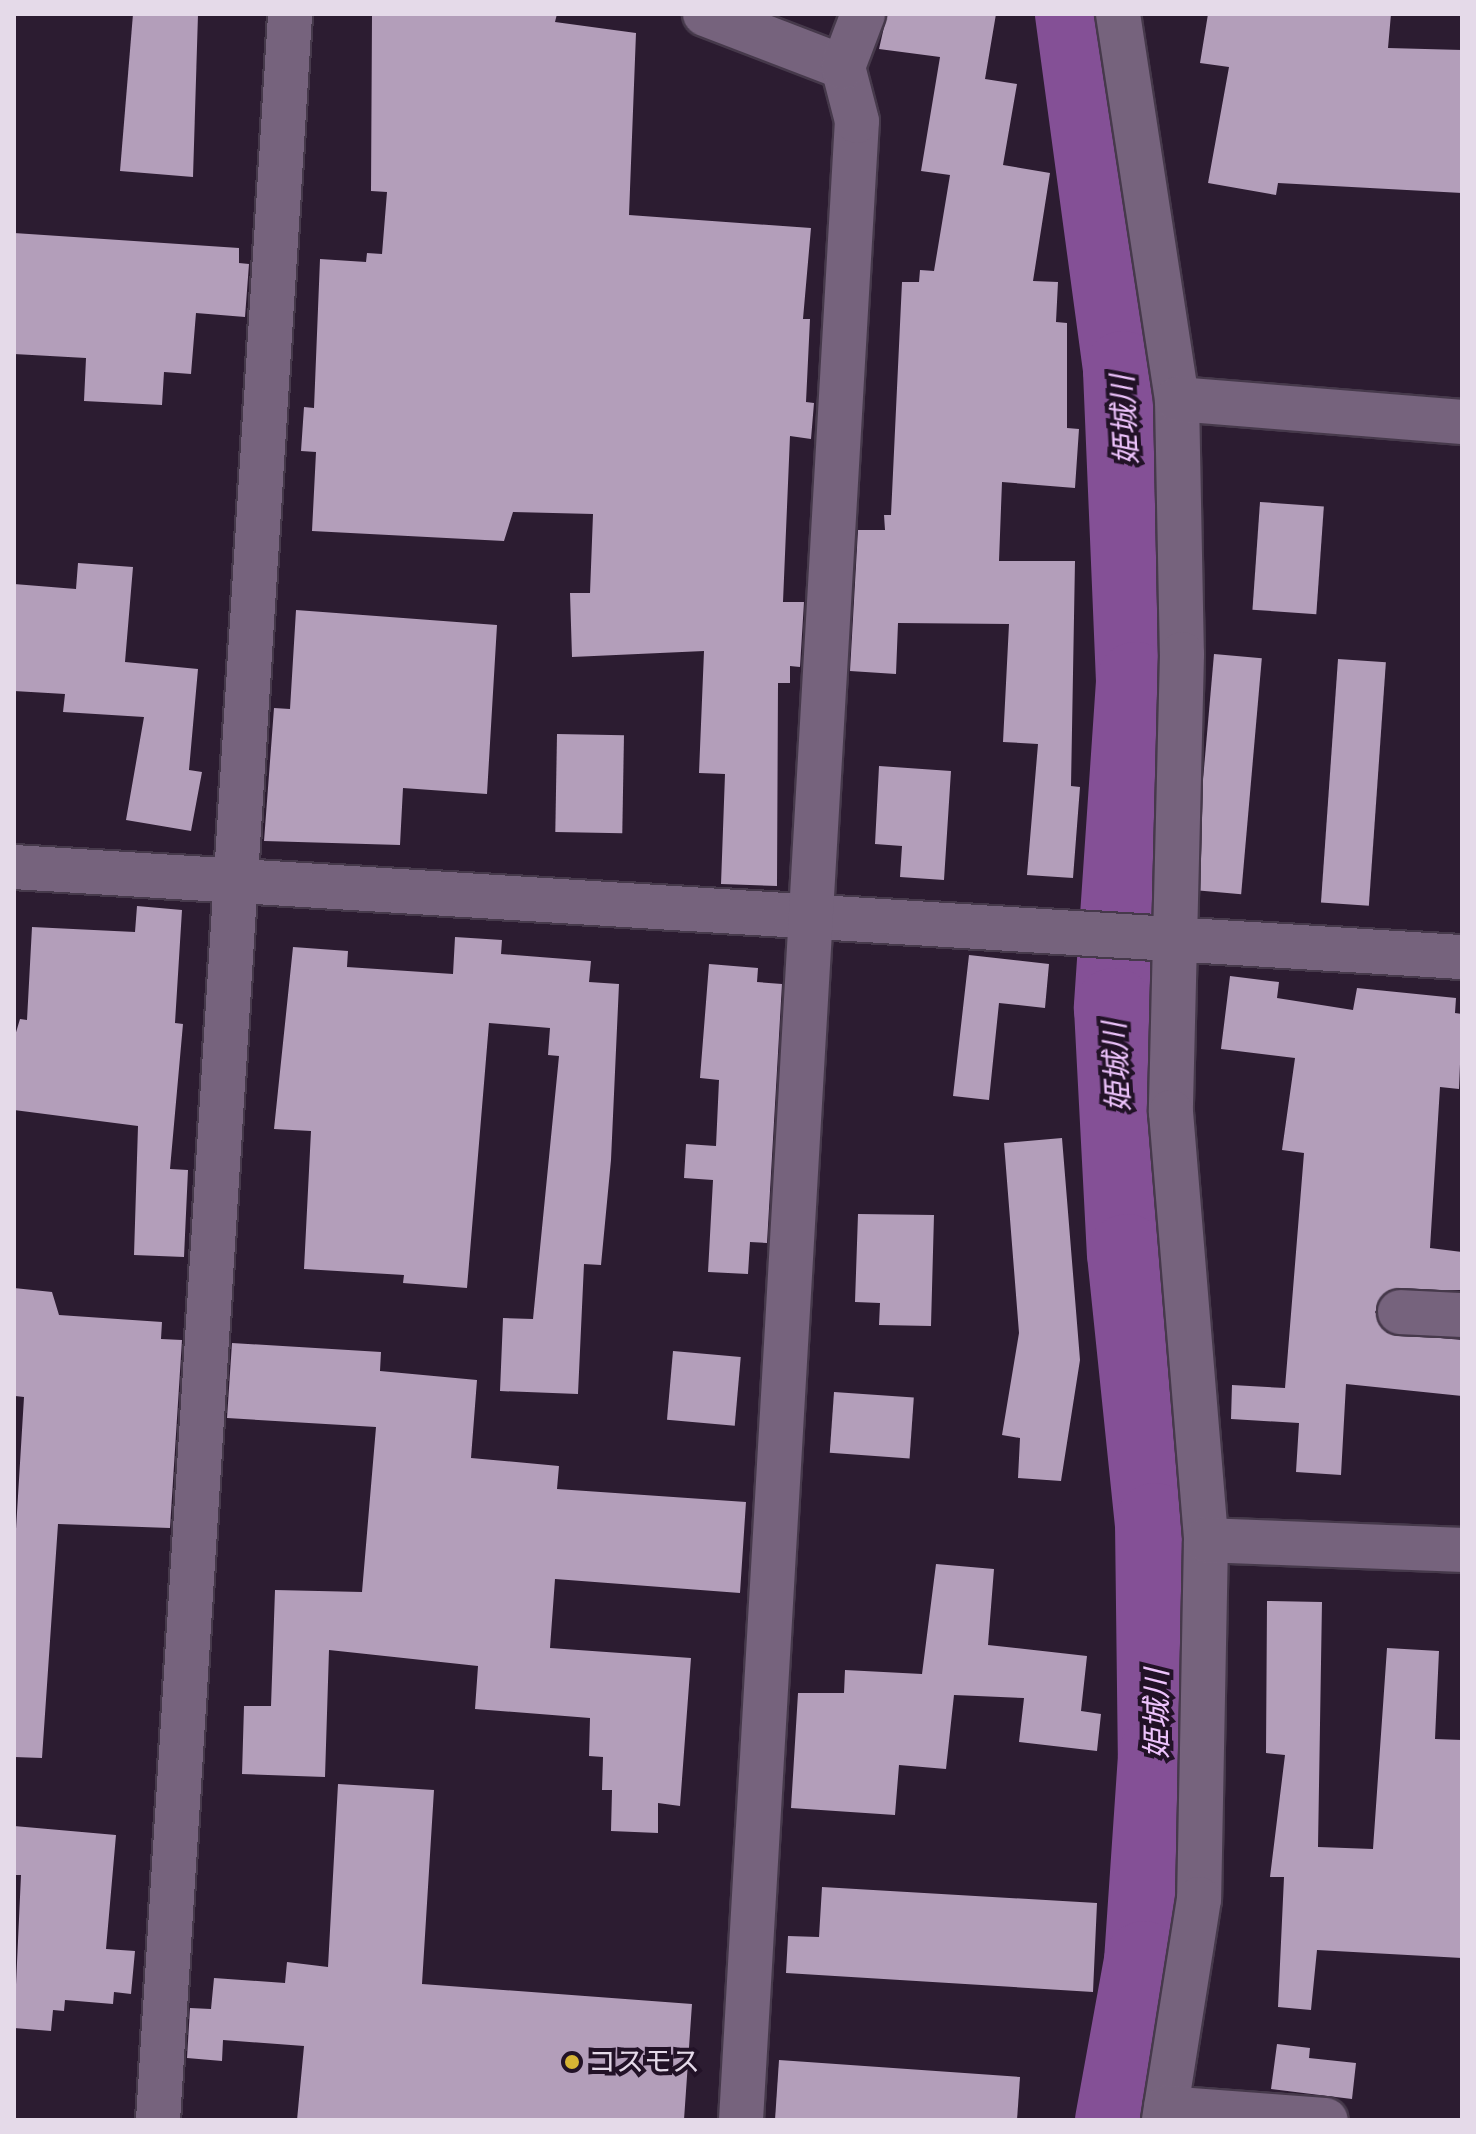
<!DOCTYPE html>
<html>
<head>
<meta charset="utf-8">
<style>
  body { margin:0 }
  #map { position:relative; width:1476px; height:2134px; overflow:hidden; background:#2c1c31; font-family:"Work Sans","Noto Sans JP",sans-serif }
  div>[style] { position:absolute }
  .river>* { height:80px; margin:-40px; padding:0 40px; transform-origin:40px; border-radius:40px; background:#845096 }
  .building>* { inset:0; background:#b39eba; transform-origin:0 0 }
  .roads { filter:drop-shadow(2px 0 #46394b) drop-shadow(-2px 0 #46394b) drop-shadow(0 2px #46394b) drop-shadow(0 -2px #46394b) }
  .street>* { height:44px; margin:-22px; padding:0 22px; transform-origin:22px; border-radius:22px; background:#76637d }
  .dots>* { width:22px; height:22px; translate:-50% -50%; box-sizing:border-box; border:4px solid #221227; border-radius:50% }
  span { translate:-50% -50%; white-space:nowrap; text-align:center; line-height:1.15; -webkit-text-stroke:8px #221227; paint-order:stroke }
  .poi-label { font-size:28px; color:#e5dae9 }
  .left { translate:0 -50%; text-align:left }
  .water-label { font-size:30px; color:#edc3fc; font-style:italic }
  .frame { position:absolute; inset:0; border:16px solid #e5dae9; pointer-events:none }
</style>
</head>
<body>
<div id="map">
  <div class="river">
    <i style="left:1075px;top:14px;width:360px;rotate:82.3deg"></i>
    <i style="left:1123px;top:371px;width:311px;rotate:87.6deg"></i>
    <i style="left:1136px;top:682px;width:327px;rotate:93.9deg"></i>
    <i style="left:1114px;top:1008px;width:246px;rotate:87deg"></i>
    <i style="left:1127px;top:1254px;width:270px;rotate:84.1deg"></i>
    <i style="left:1155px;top:1523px;width:233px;rotate:89.3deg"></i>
    <i style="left:1158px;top:1756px;width:205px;rotate:93.9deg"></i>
    <i style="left:1144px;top:1961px;width:162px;rotate:100.3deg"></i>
  </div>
  <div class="building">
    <i style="clip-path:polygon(133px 14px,198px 14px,193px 177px,120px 171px)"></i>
    <i style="clip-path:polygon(372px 14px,557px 14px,555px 22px,636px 33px,629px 215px,811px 228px,803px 319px,810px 319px,806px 402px,814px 403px,811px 439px,790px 436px,783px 602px,804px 602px,800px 667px,790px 666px,790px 683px,778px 683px,777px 886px,721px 884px,725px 774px,699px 773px,704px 651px,572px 657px,570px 593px,590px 593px,593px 514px,513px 512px,504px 541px,312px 531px,316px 452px,301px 451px,304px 407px,314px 408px,320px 259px,366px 262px,367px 253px,382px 254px,387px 192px,371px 191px)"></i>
    <i style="clip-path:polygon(887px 14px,996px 14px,985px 79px,1017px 84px,1003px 165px,1050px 173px,1033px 281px,1058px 282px,1056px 322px,1067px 323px,1067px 428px,1079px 429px,1075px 488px,1002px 482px,999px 561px,1075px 561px,1071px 786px,1080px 787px,1073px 878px,1027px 875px,1038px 744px,1003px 742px,1009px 624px,898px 623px,896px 674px,850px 671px,858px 530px,885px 530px,884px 515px,891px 515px,902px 282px,919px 282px,920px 270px,934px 271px,950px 175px,921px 171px,940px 57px,879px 49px)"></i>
    <i style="clip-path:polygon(1208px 14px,1391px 14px,1388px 48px,1462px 50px,1462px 193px,1278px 183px,1276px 195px,1208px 183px,1229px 67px,1200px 63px)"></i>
    <i style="clip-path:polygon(14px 233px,239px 248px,239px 263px,249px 264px,245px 317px,196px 313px,191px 374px,164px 372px,162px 405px,84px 401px,86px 358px,14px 354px)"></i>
    <i style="left:1260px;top:502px;width:64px;height:108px;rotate:4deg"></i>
    <i style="clip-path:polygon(78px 563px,133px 567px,125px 662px,198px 669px,189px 770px,202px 772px,191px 831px,126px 820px,144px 717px,63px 712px,65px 694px,14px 691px,14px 584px,76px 589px)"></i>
    <i style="clip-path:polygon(296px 610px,497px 625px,487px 794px,403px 788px,400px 845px,264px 841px,274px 708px,290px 709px)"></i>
    <i style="left:1214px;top:654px;width:48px;height:237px;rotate:5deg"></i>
    <i style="left:1338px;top:659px;width:48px;height:244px;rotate:4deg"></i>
    <i style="left:557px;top:734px;width:67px;height:98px;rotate:1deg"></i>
    <i style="clip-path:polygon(879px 766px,951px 771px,944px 880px,900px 877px,902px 846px,875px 844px)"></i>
    <i style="clip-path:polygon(137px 906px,182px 910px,175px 1023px,183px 1024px,170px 1169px,188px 1170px,184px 1257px,134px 1255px,138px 1126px,14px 1110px,14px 1039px,20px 1019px,27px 1020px,32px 927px,135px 932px)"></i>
    <i style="clip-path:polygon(455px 937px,502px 940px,501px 954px,591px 961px,589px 982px,619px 984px,611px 1160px,601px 1265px,584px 1264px,578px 1394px,500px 1391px,503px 1318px,533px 1319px,559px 1056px,548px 1055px,550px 1028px,489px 1023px,467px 1288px,403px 1283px,404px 1275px,304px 1269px,311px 1131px,274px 1129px,293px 947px,348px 951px,347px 967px,453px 974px)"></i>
    <i style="clip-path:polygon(969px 955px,1049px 964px,1045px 1008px,999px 1003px,989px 1100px,953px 1096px)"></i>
    <i style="clip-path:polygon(709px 964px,758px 968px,757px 982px,782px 984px,767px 1243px,750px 1242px,748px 1274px,708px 1272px,713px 1180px,684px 1178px,686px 1144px,716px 1146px,719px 1080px,700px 1078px)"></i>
    <i style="clip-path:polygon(1230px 976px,1279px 982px,1277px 998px,1353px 1010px,1357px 988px,1456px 998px,1455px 1013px,1462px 1014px,1459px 1089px,1440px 1087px,1430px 1248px,1462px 1252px,1462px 1290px,1389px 1290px,1375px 1312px,1387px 1333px,1462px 1340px,1462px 1396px,1346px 1384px,1341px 1475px,1296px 1472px,1299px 1423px,1231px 1419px,1232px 1385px,1285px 1388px,1304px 1153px,1282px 1150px,1295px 1058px,1221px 1049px)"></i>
    <i style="clip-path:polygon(1062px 1138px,1080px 1360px,1061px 1481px,1018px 1478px,1020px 1438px,1002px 1435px,1019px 1333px,1004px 1143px)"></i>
    <i style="clip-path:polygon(858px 1214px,934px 1215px,931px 1326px,879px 1325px,880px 1303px,855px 1302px)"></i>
    <i style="clip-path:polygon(14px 1288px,52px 1292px,59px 1315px,162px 1322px,161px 1339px,182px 1340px,170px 1528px,58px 1524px,42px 1758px,14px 1757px,14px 1562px,24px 1397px,15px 1396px,14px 1383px)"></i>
    <i style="clip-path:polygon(232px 1343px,381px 1352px,380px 1371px,477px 1380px,471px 1458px,559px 1466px,557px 1489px,746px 1502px,740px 1593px,555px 1579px,550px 1648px,691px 1658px,680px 1806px,658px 1803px,658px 1833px,611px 1831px,612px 1790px,602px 1790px,603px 1757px,589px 1756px,590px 1718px,475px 1709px,478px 1666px,329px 1650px,325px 1777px,242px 1774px,244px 1706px,271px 1706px,275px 1590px,362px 1592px,376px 1427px,227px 1418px)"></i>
    <i style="left:673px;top:1351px;width:68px;height:69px;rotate:5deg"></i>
    <i style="left:834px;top:1392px;width:80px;height:61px;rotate:4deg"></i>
    <i style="clip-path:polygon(936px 1564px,994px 1569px,988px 1645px,1087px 1656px,1081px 1711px,1101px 1714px,1097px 1751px,1019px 1742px,1024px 1698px,954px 1695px,946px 1769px,899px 1765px,895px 1815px,791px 1808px,798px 1693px,844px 1693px,845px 1670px,922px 1674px)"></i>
    <i style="clip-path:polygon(1267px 1601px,1322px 1602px,1318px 1847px,1373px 1849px,1387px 1648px,1439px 1651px,1435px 1739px,1462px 1740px,1462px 1958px,1317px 1950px,1311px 2010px,1278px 2007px,1284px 1877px,1270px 1877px,1285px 1755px,1266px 1753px)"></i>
    <i style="clip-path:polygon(338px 1784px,434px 1790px,422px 1984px,692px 2004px,684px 2120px,297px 2120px,304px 2046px,223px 2040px,222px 2061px,187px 2058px,190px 2008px,211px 2009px,214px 1978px,285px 1983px,287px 1962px,328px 1967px)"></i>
    <i style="clip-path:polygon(14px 1826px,116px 1835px,106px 1949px,135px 1951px,131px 1994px,114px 1992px,113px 2004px,65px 2000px,64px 2011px,53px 2010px,51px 2031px,14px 2028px,21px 1875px,14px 1875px)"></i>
    <i style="clip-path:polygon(822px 1887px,1097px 1903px,1093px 1992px,786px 1973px,788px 1936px,819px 1937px)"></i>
    <i style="clip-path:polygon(1277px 2044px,1310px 2048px,1309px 2058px,1356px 2063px,1352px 2099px,1271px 2089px)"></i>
    <i style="clip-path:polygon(779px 2060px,1020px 2077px,1017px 2120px,775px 2120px)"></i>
  </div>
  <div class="roads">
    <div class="street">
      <i style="left:705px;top:14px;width:148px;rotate:21deg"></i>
      <i style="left:1118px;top:14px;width:389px;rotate:81.3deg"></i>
      <i style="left:1177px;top:399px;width:255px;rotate:88.9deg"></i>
      <i style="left:1182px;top:654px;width:458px;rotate:91.4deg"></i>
      <i style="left:1171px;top:1112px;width:429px;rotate:85.3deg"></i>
      <i style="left:1206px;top:1540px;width:359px;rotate:91.1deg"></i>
      <i style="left:1199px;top:1899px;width:224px;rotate:99deg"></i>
      <i style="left:1177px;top:399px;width:286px;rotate:4.6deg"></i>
      <i style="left:14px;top:867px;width:1451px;rotate:3.56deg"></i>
      <i style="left:1400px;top:1312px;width:62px;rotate:2.8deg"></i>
      <i style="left:1206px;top:1540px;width:256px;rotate:2.2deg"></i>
      <i style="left:1166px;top:2108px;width:160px;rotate:4.3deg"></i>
      <i style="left:158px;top:2120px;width:2110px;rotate:-86.41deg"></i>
      <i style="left:741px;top:2120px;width:2002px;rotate:-86.68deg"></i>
      <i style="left:857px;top:121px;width:56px;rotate:-104.5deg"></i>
      <i style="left:843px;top:67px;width:57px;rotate:-69.3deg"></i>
    </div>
  </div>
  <div class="dots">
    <i style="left:572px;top:2062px;background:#d7b434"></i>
  </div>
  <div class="poi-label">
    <span class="left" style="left:588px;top:2062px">コスモス</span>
  </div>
  <div class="water-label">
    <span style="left:1125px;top:420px;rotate:-93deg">姫城川</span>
    <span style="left:1117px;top:1067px;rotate:-93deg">姫城川</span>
    <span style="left:1157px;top:1714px;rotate:-90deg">姫城川</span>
  </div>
  <div class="frame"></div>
</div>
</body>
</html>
